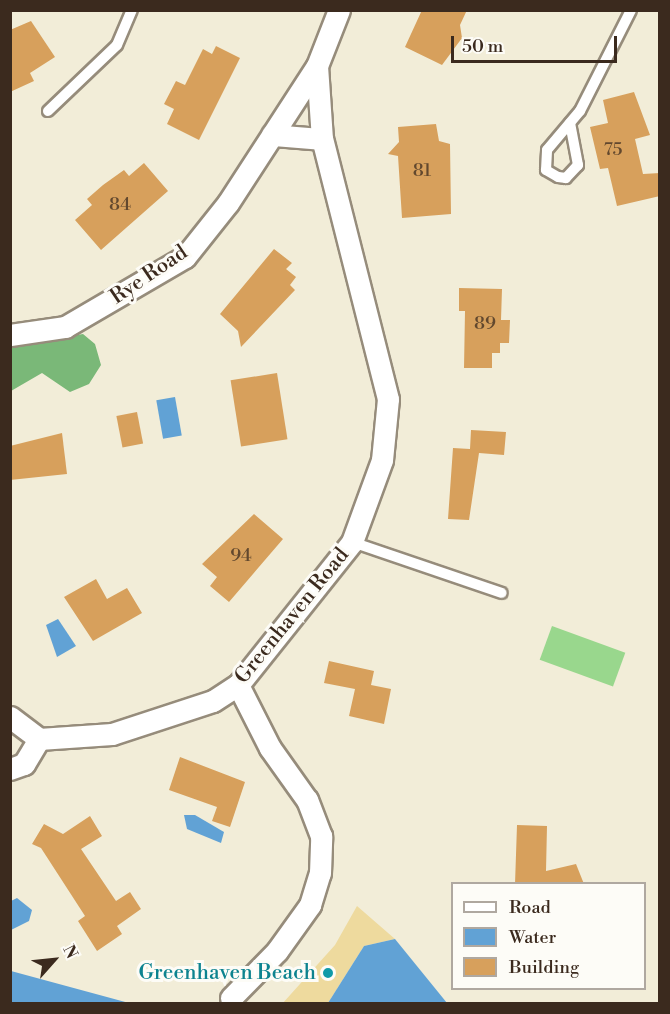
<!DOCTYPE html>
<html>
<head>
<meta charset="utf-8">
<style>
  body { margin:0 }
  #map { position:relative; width:670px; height:1014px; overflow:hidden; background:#f2edd8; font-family:"Libre Bodoni",serif }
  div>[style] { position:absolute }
  .green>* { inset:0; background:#99d78d; transform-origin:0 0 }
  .forest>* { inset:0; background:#7ab878 }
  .sand>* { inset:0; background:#eeda9e }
  .water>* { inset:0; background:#61a2d5; transform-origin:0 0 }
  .building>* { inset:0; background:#d7a05c; transform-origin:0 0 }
  .roads { filter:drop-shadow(2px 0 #968c7b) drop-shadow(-2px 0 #968c7b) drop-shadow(0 2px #968c7b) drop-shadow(0 -2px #968c7b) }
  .service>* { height:10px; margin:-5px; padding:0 5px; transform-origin:5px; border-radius:5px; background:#fff }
  .minor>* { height:21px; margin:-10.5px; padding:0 10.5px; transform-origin:10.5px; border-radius:10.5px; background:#fff }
  .dots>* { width:16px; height:16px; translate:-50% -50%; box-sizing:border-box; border:3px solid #fdfcf7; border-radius:50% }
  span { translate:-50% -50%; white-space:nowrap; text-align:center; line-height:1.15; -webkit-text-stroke:6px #fdfcf7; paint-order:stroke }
  .number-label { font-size:18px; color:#62482e }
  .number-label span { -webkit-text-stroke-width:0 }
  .street-label { font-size:21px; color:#3b2a1e }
  .culture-label { font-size:21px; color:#0d838f }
  .right { translate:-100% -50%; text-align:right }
  .frame { position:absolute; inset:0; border:12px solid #3b2a1e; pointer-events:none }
  .legend { position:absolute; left:451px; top:882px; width:195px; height:108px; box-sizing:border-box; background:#fdfcf7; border:2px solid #afa8a0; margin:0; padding:8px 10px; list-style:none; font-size:18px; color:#3b2a1e }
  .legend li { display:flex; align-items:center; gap:12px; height:30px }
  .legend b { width:30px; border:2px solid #afa8a0 }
  .north { position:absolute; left:24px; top:930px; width:60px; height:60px; -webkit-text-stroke:4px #fdfcf7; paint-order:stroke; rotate:63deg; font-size:16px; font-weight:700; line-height:24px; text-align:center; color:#3b2a1e }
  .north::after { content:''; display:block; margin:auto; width:21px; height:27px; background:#3b2a1e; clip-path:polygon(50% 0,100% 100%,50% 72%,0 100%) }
  .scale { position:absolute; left:451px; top:36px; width:166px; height:27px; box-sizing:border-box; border:3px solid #3b2a1e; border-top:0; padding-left:8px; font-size:18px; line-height:21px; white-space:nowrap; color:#3b2a1e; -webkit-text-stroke:4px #fdfcf7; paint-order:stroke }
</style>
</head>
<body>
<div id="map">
  <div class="green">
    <i style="left:552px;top:626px;width:78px;height:36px;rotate:20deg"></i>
  </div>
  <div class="forest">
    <i style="clip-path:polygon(83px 334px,95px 344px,101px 365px,89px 384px,70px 392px,42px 373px,11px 391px,11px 346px)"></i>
  </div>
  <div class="sand">
    <i style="clip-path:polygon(357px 906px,395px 939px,364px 946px,328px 1003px,282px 1004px,335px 945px)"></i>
  </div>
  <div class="water">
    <i style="left:175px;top:397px;width:39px;height:19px;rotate:80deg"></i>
    <i style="clip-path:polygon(58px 619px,76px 646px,57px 657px,46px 625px)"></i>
    <i style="clip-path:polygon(184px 815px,195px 815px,224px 832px,221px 843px,187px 829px)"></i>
    <i style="clip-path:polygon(17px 898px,32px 910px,29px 921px,11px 930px,11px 901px)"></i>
    <i style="clip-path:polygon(395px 939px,447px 1003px,328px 1003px,364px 946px)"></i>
    <i style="clip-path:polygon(11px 971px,129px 1003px,11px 1003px)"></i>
  </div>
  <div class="building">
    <i style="clip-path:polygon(422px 10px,467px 10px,460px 25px,462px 38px,442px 65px,405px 47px)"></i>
    <i style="clip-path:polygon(31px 21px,55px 57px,30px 73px,34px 81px,10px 92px,10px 30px)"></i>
    <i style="clip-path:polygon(216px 46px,240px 58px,199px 140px,167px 124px,174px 109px,164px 104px,176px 81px,185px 85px,203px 49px,212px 54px)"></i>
    <i style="clip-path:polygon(634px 92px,650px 135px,635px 139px,643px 174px,660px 173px,660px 196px,617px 206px,608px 168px,600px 169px,590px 127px,608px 123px,603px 100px)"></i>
    <i style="clip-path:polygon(436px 124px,439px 141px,450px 144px,451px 214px,402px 218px,398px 156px,388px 154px,399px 142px,398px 127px)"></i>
    <i style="clip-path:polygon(144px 163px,168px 191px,101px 250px,75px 220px,92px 205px,87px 199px,103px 185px,124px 170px,129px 176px)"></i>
    <i style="clip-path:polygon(274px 249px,292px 263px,286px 269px,296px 277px,290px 285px,295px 290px,241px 347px,238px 331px,220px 314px)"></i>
    <i style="clip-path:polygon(459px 288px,502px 289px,501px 320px,510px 320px,509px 343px,500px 343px,500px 353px,492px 353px,492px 368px,464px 368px,465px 311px,459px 311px)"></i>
    <i style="left:277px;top:373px;width:67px;height:47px;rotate:81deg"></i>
    <i style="left:137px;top:412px;width:32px;height:21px;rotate:79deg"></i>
    <i style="clip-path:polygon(471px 430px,506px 432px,504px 455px,479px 453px,469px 520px,448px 519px,453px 448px,470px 449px)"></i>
    <i style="clip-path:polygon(62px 433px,67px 474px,10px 480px,10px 446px)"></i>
    <i style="clip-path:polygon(254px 514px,283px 539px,229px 602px,210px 586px,217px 577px,202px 564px)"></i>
    <i style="clip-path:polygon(96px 579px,107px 599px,127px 588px,142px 613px,93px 641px,64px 597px)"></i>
    <i style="clip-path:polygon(329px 661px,374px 671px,371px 685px,391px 689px,384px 724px,349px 716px,355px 689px,324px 683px)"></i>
    <i style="clip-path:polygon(180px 757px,245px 782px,230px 827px,212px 821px,217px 807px,169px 790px)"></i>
    <i style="clip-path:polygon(90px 816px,102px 836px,81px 849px,116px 901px,130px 892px,141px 909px,117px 926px,122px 934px,97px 951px,78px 921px,85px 916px,41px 848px,32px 844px,44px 824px,63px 834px)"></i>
    <i style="clip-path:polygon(517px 825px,547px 826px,546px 871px,576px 864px,584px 884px,515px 884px)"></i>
  </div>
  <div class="roads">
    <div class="service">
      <i style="left:48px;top:111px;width:95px;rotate:-43.7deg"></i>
      <i style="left:117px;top:45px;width:38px;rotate:-67deg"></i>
      <i style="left:570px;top:123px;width:43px;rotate:79.2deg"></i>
      <i style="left:578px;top:165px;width:18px;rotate:133deg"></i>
      <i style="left:566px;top:178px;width:8px;rotate:-173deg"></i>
      <i style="left:558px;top:177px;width:14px;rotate:-150deg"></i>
      <i style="left:546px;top:170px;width:20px;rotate:-87deg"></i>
      <i style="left:547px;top:150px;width:51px;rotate:-49.8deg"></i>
      <i style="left:580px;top:111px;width:113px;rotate:-63.2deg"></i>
      <i style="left:352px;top:542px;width:158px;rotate:18.8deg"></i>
    </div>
    <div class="minor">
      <i style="left:272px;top:135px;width:50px;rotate:4.6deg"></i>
      <i style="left:10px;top:335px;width:56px;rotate:-8.3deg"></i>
      <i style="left:65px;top:327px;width:139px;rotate:-30.3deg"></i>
      <i style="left:185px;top:257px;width:69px;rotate:-51.5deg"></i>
      <i style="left:228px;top:203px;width:163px;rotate:-57deg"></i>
      <i style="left:10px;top:717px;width:36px;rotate:37deg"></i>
      <i style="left:39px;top:739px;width:73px;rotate:-3.9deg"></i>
      <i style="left:112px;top:734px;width:106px;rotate:-18.1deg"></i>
      <i style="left:213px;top:701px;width:30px;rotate:-33deg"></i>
      <i style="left:238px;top:685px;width:183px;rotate:-51.4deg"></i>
      <i style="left:352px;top:542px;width:87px;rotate:-69.9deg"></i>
      <i style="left:382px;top:460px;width:61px;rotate:-84.4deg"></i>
      <i style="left:388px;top:399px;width:268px;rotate:-104.2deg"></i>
      <i style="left:322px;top:139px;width:73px;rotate:-93.9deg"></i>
      <i style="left:317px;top:66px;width:60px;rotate:-68.6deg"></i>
      <i style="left:10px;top:769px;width:15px;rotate:-20deg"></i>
      <i style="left:24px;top:764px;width:29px;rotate:-59deg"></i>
      <i style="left:231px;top:998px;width:66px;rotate:-45.6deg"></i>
      <i style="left:277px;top:951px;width:57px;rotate:-54.3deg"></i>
      <i style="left:310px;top:905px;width:34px;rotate:-73deg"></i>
      <i style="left:320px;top:873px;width:37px;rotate:-88deg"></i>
      <i style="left:321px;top:836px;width:39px;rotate:-111deg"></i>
      <i style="left:307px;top:800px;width:64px;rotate:-125.4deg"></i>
      <i style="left:270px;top:748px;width:71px;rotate:-116.9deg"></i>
    </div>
  </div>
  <div class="dots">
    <i style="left:328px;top:973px;background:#0f9aa8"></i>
  </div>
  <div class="number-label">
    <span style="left:613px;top:150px">75</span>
    <span style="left:422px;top:171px">81</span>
    <span style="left:120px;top:205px">84</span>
    <span style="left:485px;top:324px">89</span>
    <span style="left:241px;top:556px">94</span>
  </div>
  <div class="street-label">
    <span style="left:149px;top:275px;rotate:-34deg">Rye Road</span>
    <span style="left:292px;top:616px;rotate:-51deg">Greenhaven Road</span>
  </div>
  <div class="culture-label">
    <span class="right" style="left:316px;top:973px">Greenhaven Beach</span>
  </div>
  <div class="frame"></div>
  <ul class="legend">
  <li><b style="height:8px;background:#fff"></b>Road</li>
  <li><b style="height:16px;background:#61a2d5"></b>Water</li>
  <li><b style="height:16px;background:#d7a05c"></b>Building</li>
  </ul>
  <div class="north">N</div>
  <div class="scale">50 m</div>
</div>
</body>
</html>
